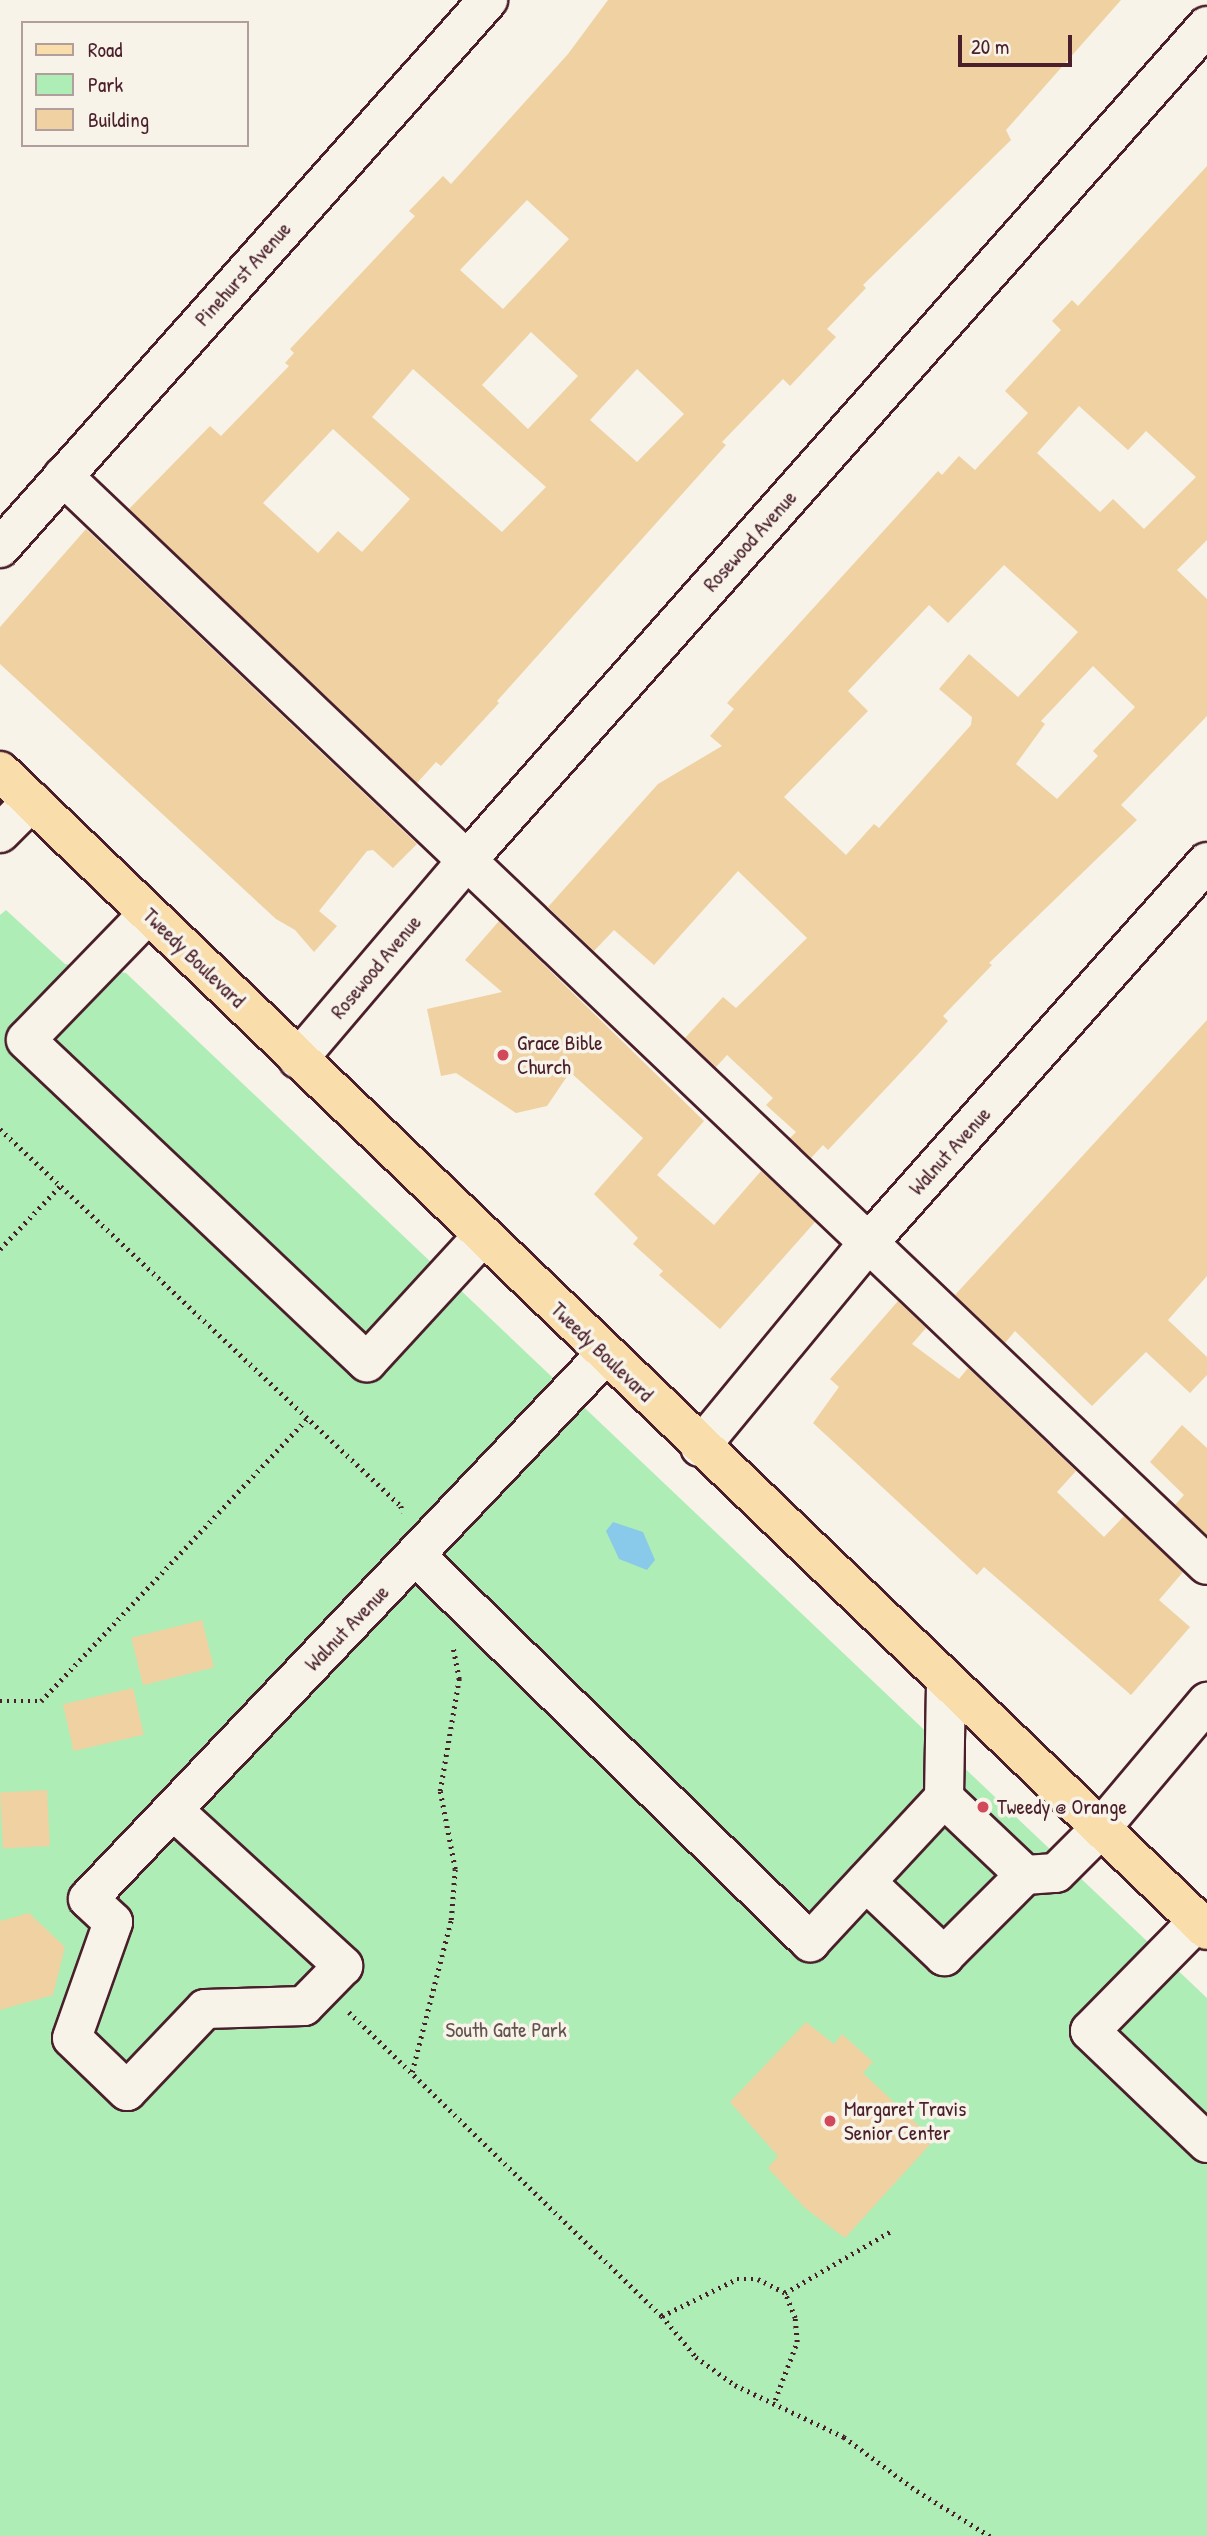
<!DOCTYPE html>
<html>
<head>
<meta charset="utf-8">
<style>
  body { margin:0 }
  #map { position:relative; width:1207px; height:2536px; overflow:hidden; background:#f7f3e8; font-family:"Patrick Hand",sans-serif }
  div>[style] { position:absolute }
  .green>* { inset:0; background:#aeeeb6 }
  .water>* { inset:0; background:#89c9ea }
  .building>* { inset:0; background:#efd1a2; transform-origin:0 0 }
  .path>* { height:4.5px; margin-top:-2.25px; transform-origin:0; background:repeating-linear-gradient(90deg,#4a1f2b 0 2px,transparent 0 7px) }
  .roads { filter:drop-shadow(2px 0 #4a1f2b) drop-shadow(-2px 0 #4a1f2b) drop-shadow(0 2px #4a1f2b) drop-shadow(0 -2px #4a1f2b) }
  .minor>* { height:38px; margin:-19px; padding:0 19px; transform-origin:19px; border-radius:19px; background:#f7f3e8 }
  .major>* { height:38px; margin:-19px; padding:0 19px; transform-origin:19px; border-radius:19px; background:#f9deab }
  .dots>* { width:19px; height:19px; translate:-50% -50%; box-sizing:border-box; border:4px solid #f7f3e8; border-radius:50% }
  span { translate:-50% -50%; white-space:nowrap; text-align:center; line-height:1.15; -webkit-text-stroke:7px #f7f3e8; paint-order:stroke }
  .street-label { font-size:21px; color:#4a1f2b }
  .poi-label { font-size:21px; color:#4a1f2b }
  .left { translate:0 -50%; text-align:left }
  .park-label { font-size:21px; color:#63534e }
  .legend { position:absolute; left:21px; top:21px; width:228px; height:126px; box-sizing:border-box; background:#f7f3e8; border:2px solid #b29e9c; margin:0; padding:9px 12px; list-style:none; font-size:21px; color:#4a1f2b }
  .legend li { display:flex; align-items:center; gap:14px; height:35px }
  .legend b { width:35px; border:2px solid #b29e9c }
  .scale { position:absolute; left:958px; top:35px; width:114px; height:32px; box-sizing:border-box; border:4px solid #4a1f2b; border-top:0; padding-left:9px; font-size:21px; line-height:24px; white-space:nowrap; color:#4a1f2b; -webkit-text-stroke:5px #f7f3e8; paint-order:stroke }
</style>
</head>
<body>
<div id="map">
  <div class="green">
    <i style="clip-path:polygon(6px 910px,65px 964px,126px 973px,1207px 1998px,1207px 2536px,0 2536px,0 915px)"></i>
  </div>
  <div class="water">
    <i style="clip-path:polygon(613px 1522px,643px 1532px,655px 1560px,647px 1570px,619px 1559px,606px 1531px)"></i>
  </div>
  <div class="building">
    <i style="clip-path:polygon(evenodd,608px 0,1121px 0,1006px 130px,1011px 140px,863px 285px,866px 288px,827px 329px,836px 337px,790px 386px,783px 379px,722px 442px,726px 445px,497px 701px,499px 703px,441px 766px,436px 762px,417px 783px,129px 509px,210px 426px,221px 436px,289px 366px,285px 363px,294px 353px,290px 349px,415px 216px,409px 211px,443px 176px,451px 184px,568px 54px,608px 0,527px 200px,569px 239px,503px 309px,460px 270px,527px 200px,608px 0,531px 332px,578px 376px,528px 429px,482px 385px,531px 332px,608px 0,413px 369px,546px 487px,502px 532px,372px 417px,413px 369px,608px 0,637px 369px,684px 414px,637px 462px,590px 420px,637px 369px,608px 0,333px 429px,410px 499px,362px 552px,338px 531px,318px 553px,263px 503px,333px 429px)"></i>
    <i style="clip-path:polygon(evenodd,1207px 166px,1207px 540px,1177px 570px,1207px 599px,1207px 716px,1121px 805px,1137px 820px,989px 963px,992px 965px,943px 1016px,948px 1021px,922px 1050px,828px 1150px,823px 1145px,811px 1158px,790px 1138px,796px 1132px,766px 1105px,773px 1098px,727px 1055px,716px 1067px,685px 1038px,723px 997px,736px 1008px,807px 938px,738px 871px,654px 965px,614px 930px,594px 951px,548px 907px,658px 784px,722px 746px,710px 736px,734px 709px,727px 703px,938px 471px,942px 475px,959px 456px,975px 470px,1028px 413px,1005px 391px,1061px 330px,1052px 321px,1072px 300px,1078px 306px,1207px 166px,1079px 406px,1128px 450px,1146px 431px,1196px 477px,1144px 529px,1113px 499px,1100px 512px,1037px 453px,1079px 406px,1207px 166px,1004px 565px,1078px 632px,1018px 697px,969px 654px,939px 689px,972px 717px,971px 725px,879px 828px,874px 824px,846px 855px,784px 797px,868px 711px,848px 691px,929px 605px,948px 623px,1004px 565px,1207px 166px,1093px 666px,1135px 707px,1093px 751px,1098px 756px,1057px 799px,1016px 764px,1045px 724px,1041px 721px,1093px 666px)"></i>
    <i style="clip-path:polygon(86px 529px,417px 844px,393px 868px,373px 850px,367px 851px,319px 911px,337px 926px,314px 952px,295px 930px,276px 919px,0 664px,0 627px)"></i>
    <i style="clip-path:polygon(499px 921px,704px 1121px,657px 1175px,714px 1225px,761px 1171px,815px 1222px,720px 1329px,659px 1275px,663px 1271px,633px 1244px,638px 1238px,594px 1194px,643px 1138px,570px 1072px,547px 1106px,516px 1113px,456px 1073px,441px 1076px,427px 1009px,502px 992px,465px 960px)"></i>
    <i style="clip-path:polygon(1207px 1020px,1207px 1276px,1168px 1320px,1207px 1357px,1207px 1375px,1190px 1393px,1146px 1352px,1092px 1406px,1015px 1331px,1005px 1343px,955px 1295px)"></i>
    <i style="clip-path:polygon(898px 1301px,926px 1328px,912px 1344px,959px 1379px,968px 1368px,1076px 1471px,1057px 1492px,1104px 1537px,1124px 1516px,1183px 1572px,1159px 1600px,1190px 1627px,1131px 1695px,984px 1567px,977px 1575px,813px 1423px,839px 1387px,830px 1379px)"></i>
    <i style="clip-path:polygon(1182px 1425px,1207px 1448px,1207px 1535px,1175px 1505px,1184px 1495px,1150px 1462px)"></i>
    <i style="left:202px;top:1620px;width:49px;height:73px;rotate:76deg"></i>
    <i style="left:133px;top:1688px;width:48px;height:72px;rotate:77deg"></i>
    <i style="left:47px;top:1790px;width:56px;height:47px;rotate:87deg"></i>
    <i style="clip-path:polygon(29px 1913px,65px 1947px,53px 1995px,0 2010px,0 1921px)"></i>
    <i style="clip-path:polygon(806px 2022px,834px 2044px,842px 2034px,873px 2062px,863px 2073px,934px 2140px,845px 2238px,805px 2208px,768px 2168px,778px 2156px,730px 2102px)"></i>
  </div>
  <div class="path">
    <i style="left:0;top:1129px;width:550px;rotate:43.23deg"></i>
    <i style="left:401px;top:1506px;width:7px;rotate:74deg"></i>
    <i style="left:0;top:1249px;width:87px;rotate:-46.4deg"></i>
    <i style="left:0;top:1701px;width:41px"></i>
    <i style="left:41px;top:1701px;width:389px;rotate:-46.7deg"></i>
    <i style="left:349px;top:2012px;width:436px;rotate:44.2deg"></i>
    <i style="left:662px;top:2316px;width:53px;rotate:50.3deg"></i>
    <i style="left:696px;top:2357px;width:48px;rotate:35.7deg"></i>
    <i style="left:735px;top:2385px;width:121px;rotate:25.5deg"></i>
    <i style="left:844px;top:2437px;width:91px;rotate:36.5deg"></i>
    <i style="left:917px;top:2491px;width:86px;rotate:31.7deg"></i>
    <i style="left:412px;top:2072px;width:157px;rotate:-75.6deg"></i>
    <i style="left:451px;top:1920px;width:51px;rotate:-85.5deg"></i>
    <i style="left:455px;top:1869px;width:79px;rotate:-100.9deg"></i>
    <i style="left:440px;top:1791px;width:114px;rotate:-80.4deg"></i>
    <i style="left:459px;top:1679px;width:31px;rotate:-101deg"></i>
    <i style="left:662px;top:2316px;width:84px;rotate:-26.3deg"></i>
    <i style="left:737px;top:2279px;width:21px"></i>
    <i style="left:758px;top:2279px;width:30px;rotate:27deg"></i>
    <i style="left:775px;top:2400px;width:62px;rotate:-69.2deg"></i>
    <i style="left:797px;top:2342px;width:24px;rotate:-95deg"></i>
    <i style="left:795px;top:2318px;width:27px;rotate:-112deg"></i>
    <i style="left:785px;top:2293px;width:125px;rotate:-30.3deg"></i>
  </div>
  <div class="roads">
    <div class="minor">
      <i style="left:63px;top:476px;width:1579px;rotate:43.59deg"></i>
      <i style="left:0;top:548px;width:734px;rotate:-48.31deg"></i>
      <i style="left:0;top:833px;width:45px;rotate:-45deg"></i>
      <i style="left:148px;top:914px;width:175px;rotate:134.1deg"></i>
      <i style="left:26px;top:1040px;width:469px;rotate:43.4deg"></i>
      <i style="left:367px;top:1362px;width:170px;rotate:-47.4deg"></i>
      <i style="left:298px;top:1059px;width:264px;rotate:-49.6deg"></i>
      <i style="left:469px;top:858px;width:1112px;rotate:-48.43deg"></i>
      <i style="left:700px;top:1447px;width:267px;rotate:-50.5deg"></i>
      <i style="left:870px;top:1241px;width:507px;rotate:-48.36deg"></i>
      <i style="left:416px;top:1556px;width:552px;rotate:44.41deg"></i>
      <i style="left:810px;top:1942px;width:197px;rotate:-47.1deg"></i>
      <i style="left:944px;top:1798px;width:116px;rotate:-89deg"></i>
      <i style="left:944px;top:1798px;width:112px;rotate:43.5deg"></i>
      <i style="left:173px;top:1810px;width:231px;rotate:42.5deg"></i>
      <i style="left:343px;top:1966px;width:56px;rotate:134.3deg"></i>
      <i style="left:304px;top:2006px;width:99px;rotate:178.3deg"></i>
      <i style="left:205px;top:2009px;width:113px;rotate:133.6deg"></i>
      <i style="left:127px;top:2091px;width:76px;rotate:-136.1deg"></i>
      <i style="left:72px;top:2038px;width:123px;rotate:-70.5deg"></i>
      <i style="left:113px;top:1922px;width:34px;rotate:-137deg"></i>
      <i style="left:88px;top:1899px;width:750px;rotate:-46.46deg"></i>
      <i style="left:866px;top:1882px;width:108px;rotate:43.5deg"></i>
      <i style="left:944px;top:1956px;width:115px;rotate:-45deg"></i>
      <i style="left:1025px;top:1875px;width:31px;rotate:-4deg"></i>
      <i style="left:1056px;top:1873px;width:64px;rotate:-45deg"></i>
      <i style="left:1101px;top:1828px;width:165px;rotate:-49.9deg"></i>
      <i style="left:1198px;top:1921px;width:154px;rotate:134.5deg"></i>
      <i style="left:1090px;top:2031px;width:162px;rotate:43.7deg"></i>
    </div>
    <div class="major">
      <i style="left:0;top:771px;width:1673px;rotate:43.84deg"></i>
    </div>
  </div>
  <div class="dots">
    <i style="left:503px;top:1055px;background:#d1495b"></i>
    <i style="left:983px;top:1807px;background:#d1495b"></i>
    <i style="left:830px;top:2121px;background:#d1495b"></i>
  </div>
  <div class="street-label">
    <span style="left:243px;top:274px;rotate:-48deg">Pinehurst Avenue</span>
    <span style="left:750px;top:541px;rotate:-48deg">Rosewood Avenue</span>
    <span style="left:194px;top:958px;rotate:44deg">Tweedy Boulevard</span>
    <span style="left:376px;top:967px;rotate:-50deg">Rosewood Avenue</span>
    <span style="left:950px;top:1151px;rotate:-48deg">Walnut Avenue</span>
    <span style="left:602px;top:1352px;rotate:44deg">Tweedy Boulevard</span>
    <span style="left:347px;top:1628px;rotate:-46deg">Walnut Avenue</span>
  </div>
  <div class="poi-label">
    <span class="left" style="left:517px;top:1055px">Grace Bible<br>Church</span>
    <span class="left" style="left:997px;top:1807px">Tweedy @ Orange</span>
    <span class="left" style="left:844px;top:2121px">Margaret Travis<br>Senior Center</span>
  </div>
  <div class="park-label">
    <span style="left:506px;top:2030px">South Gate Park</span>
  </div>
  <ul class="legend">
  <li><b style="height:9px;background:#f9deab"></b>Road</li>
  <li><b style="height:19px;background:#aeeeb6"></b>Park</li>
  <li><b style="height:19px;background:#efd1a2"></b>Building</li>
  </ul>
  <div class="scale">20 m</div>
</div>
</body>
</html>
